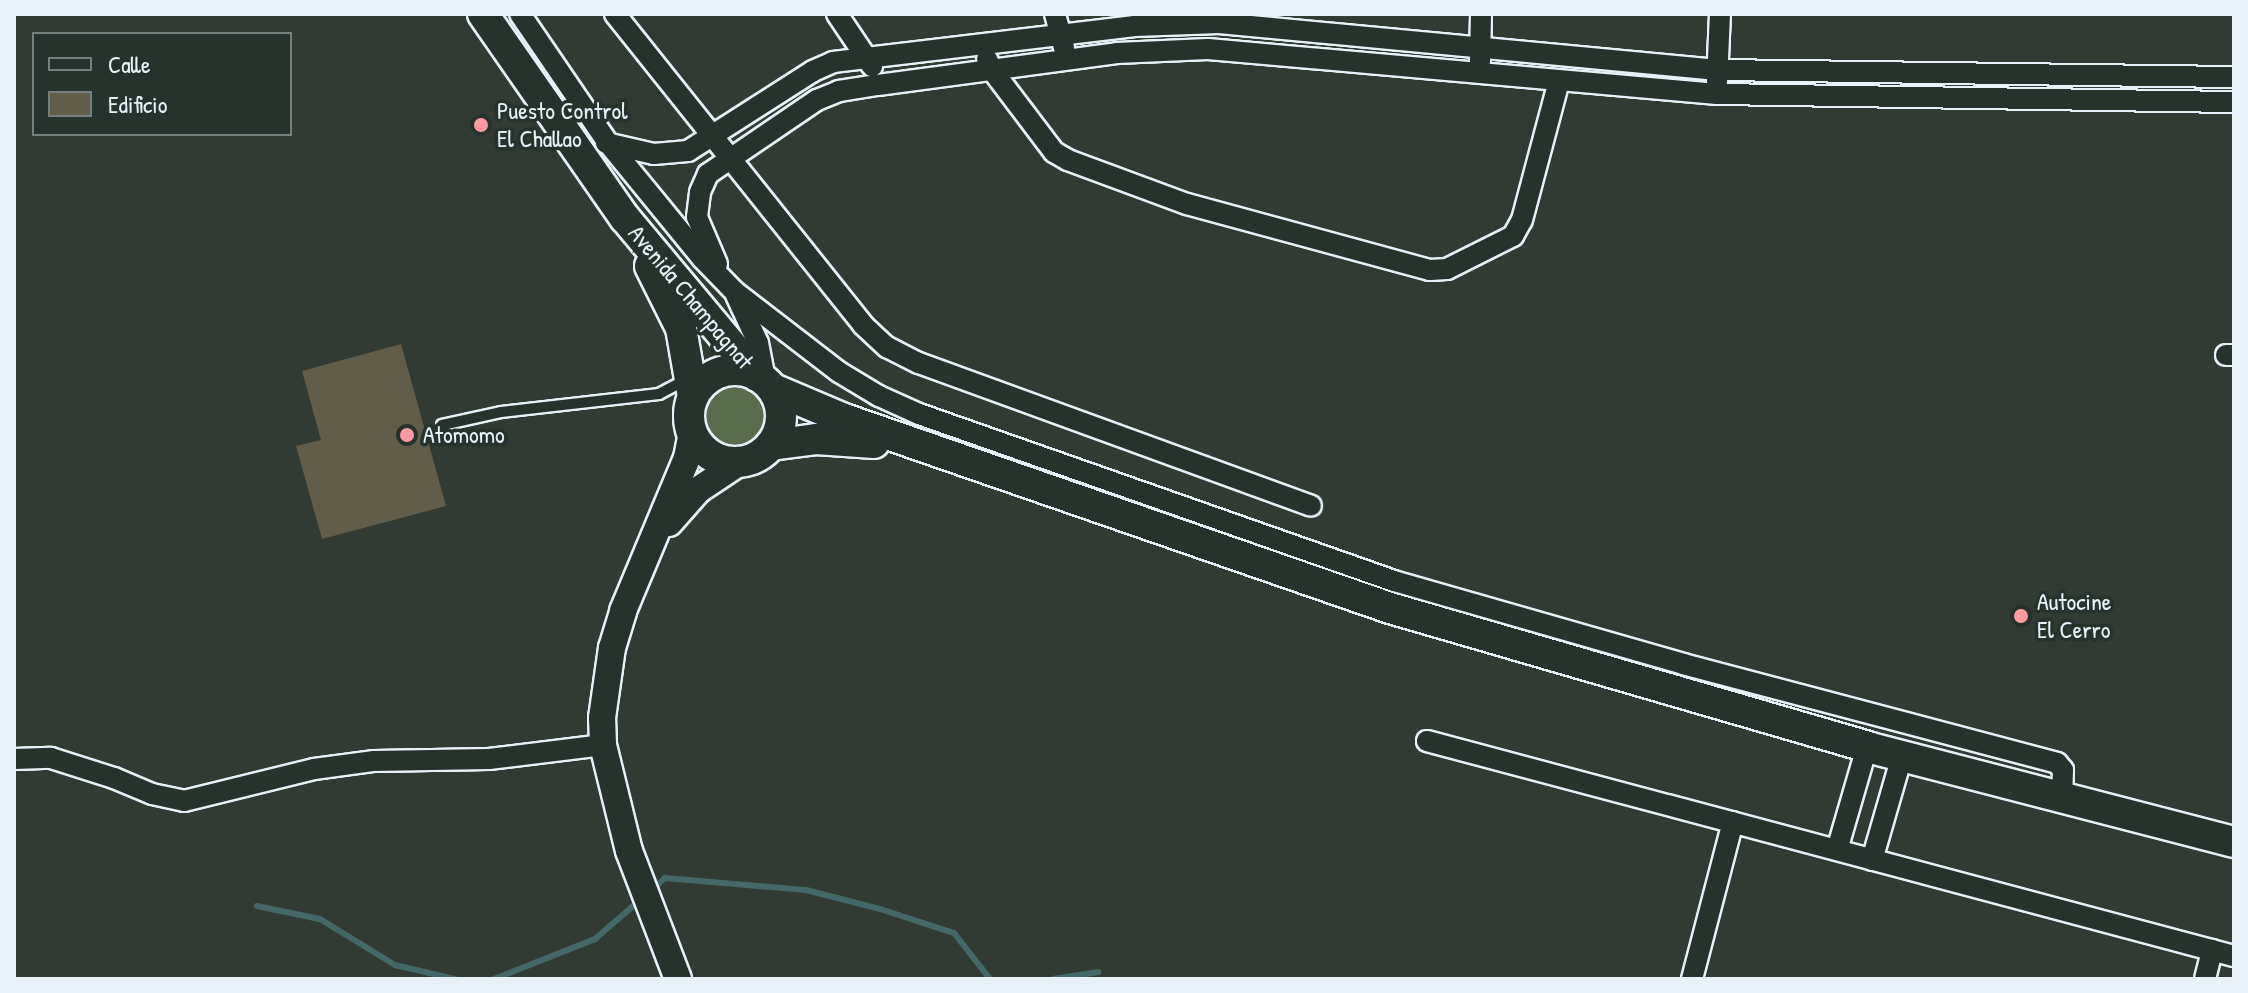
<!DOCTYPE html>
<html>
<head>
<meta charset="utf-8">
<style>
  body { margin:0 }
  #map { position:relative; width:2248px; height:993px; overflow:hidden; background:#323b33; font-family:"Patrick Hand",sans-serif }
  div>[style] { position:absolute }
  .green>* { inset:0; background:#5a6c4e }
  .round { border-radius:50% }
  .stream>* { height:6px; margin:-3px; padding:0 3px; transform-origin:3px; border-radius:3px; background:#436867 }
  .building>* { inset:0; background:#615d4a }
  .roads { filter:drop-shadow(2px 0 #e8f1f8) drop-shadow(-2px 0 #e8f1f8) drop-shadow(0 2px #e8f1f8) drop-shadow(0 -2px #e8f1f8) }
  .service>* { height:10px; margin:-5px; padding:0 5px; transform-origin:5px; border-radius:5px; background:#26332d }
  .minor>* { height:20px; margin:-10px; padding:0 10px; transform-origin:10px; border-radius:10px; background:#26332d }
  .tertiary>* { height:26px; margin:-13px; padding:0 13px; transform-origin:13px; border-radius:13px; background:#26332d }
  .secondary>* { height:30px; margin:-15px; padding:0 15px; transform-origin:15px; border-radius:15px; background:#26332d }
  .secondary>.ring { margin:-15px; padding:0; box-sizing:content-box; background:none; border:30px solid #26332d; border-radius:50% }
  .dots>* { width:22px; height:22px; translate:-50% -50%; box-sizing:border-box; border:4px solid #26332d; border-radius:50% }
  span { translate:-50% -50%; white-space:nowrap; text-align:center; line-height:1.15; -webkit-text-stroke:7px #26332d; paint-order:stroke }
  .poi-label { font-size:24px; color:#e8f1f8 }
  .left { translate:0 -50%; text-align:left }
  .street-label { font-size:24px; color:#e8f1f8 }
  .frame { position:absolute; inset:0; border:16px solid #e8f1f8; pointer-events:none }
  .legend { position:absolute; left:32px; top:32px; width:260px; height:104px; box-sizing:border-box; background:#26332d; border:2px solid #747f7e; margin:0; padding:10px 14px; list-style:none; font-size:24px; color:#e8f1f8 }
  .legend li { display:flex; align-items:center; gap:16px; height:40px }
  .legend b { width:40px; border:2px solid #747f7e }
</style>
</head>
<body>
<div id="map">
  <div class="green">
    <i class="round" style="left:702px;top:384px;width:66px;height:66px"></i>
  </div>
  <div class="stream">
    <i style="left:652px;top:890px;width:18px;rotate:-43deg"></i>
    <i style="left:665px;top:878px;width:142px;rotate:4.9deg"></i>
    <i style="left:806px;top:890px;width:76px;rotate:14.4deg"></i>
    <i style="left:880px;top:909px;width:78px;rotate:18deg"></i>
    <i style="left:954px;top:933px;width:58px;rotate:52deg"></i>
    <i style="left:257px;top:906px;width:64px;rotate:11.7deg"></i>
    <i style="left:320px;top:919px;width:88px;rotate:31.5deg"></i>
    <i style="left:395px;top:965px;width:62px;rotate:13.1deg"></i>
    <i style="left:494px;top:979px;width:109px;rotate:-21.6deg"></i>
    <i style="left:595px;top:939px;width:60px;rotate:-40.9deg"></i>
    <i style="left:1053px;top:979px;width:46px;rotate:-8.8deg"></i>
  </div>
  <div class="building">
    <i style="clip-path:polygon(401px 344px,446px 506px,322px 539px,296px 446px,321px 440px,302px 371px)"></i>
  </div>
  <div class="roads">
    <div class="service">
      <i style="left:442px;top:425px;width:60px;rotate:-12.4deg"></i>
      <i style="left:501px;top:412px;width:159px;rotate:-6.5deg"></i>
      <i style="left:659px;top:394px;width:30px;rotate:-28deg"></i>
    </div>
    <div class="minor">
      <i style="left:520px;top:14px;width:156px;rotate:55.7deg"></i>
      <i style="left:608px;top:143px;width:149px;rotate:50.7deg"></i>
      <i style="left:702px;top:258px;width:47px;rotate:45.9deg"></i>
      <i style="left:735px;top:292px;width:131px;rotate:37.6deg"></i>
      <i style="left:839px;top:372px;width:47px;rotate:31deg"></i>
      <i style="left:879px;top:396px;width:44px;rotate:24.2deg"></i>
      <i style="left:919px;top:414px;width:504px;rotate:19.37deg"></i>
      <i style="left:1394px;top:581px;width:301px;rotate:16deg"></i>
      <i style="left:1683px;top:664px;width:387px;rotate:14.8deg"></i>
      <i style="left:2057px;top:763px;width:9px;rotate:49deg"></i>
      <i style="left:2063px;top:770px;width:28px;rotate:92deg"></i>
      <i style="left:615px;top:14px;width:398px;rotate:51.4deg"></i>
      <i style="left:863px;top:325px;width:33px;rotate:43deg"></i>
      <i style="left:887px;top:347px;width:36px;rotate:27deg"></i>
      <i style="left:919px;top:363px;width:417px;rotate:20deg"></i>
      <i style="left:837px;top:14px;width:63px;rotate:56.1deg"></i>
      <i style="left:1055px;top:14px;width:35px;rotate:75deg"></i>
      <i style="left:987px;top:59px;width:12px;rotate:66deg"></i>
      <i style="left:992px;top:70px;width:103px;rotate:52.9deg"></i>
      <i style="left:1054px;top:152px;width:16px;rotate:30deg"></i>
      <i style="left:1068px;top:160px;width:127px;rotate:20.3deg"></i>
      <i style="left:1187px;top:204px;width:252px;rotate:15.2deg"></i>
      <i style="left:1430px;top:270px;width:17px;rotate:-3deg"></i>
      <i style="left:1447px;top:269px;width:74px;rotate:-26.6deg"></i>
      <i style="left:1513px;top:236px;width:18px;rotate:-61deg"></i>
      <i style="left:1522px;top:220px;width:144px;rotate:-75.1deg"></i>
      <i style="left:1480px;top:62px;width:48px;rotate:-88.8deg"></i>
      <i style="left:1717px;top:82px;width:68px;rotate:-87.5deg"></i>
      <i style="left:606px;top:143px;width:49px;rotate:12.9deg"></i>
      <i style="left:654px;top:154px;width:34px;rotate:-5deg"></i>
      <i style="left:688px;top:151px;width:148px;rotate:-32.6deg"></i>
      <i style="left:813px;top:71px;width:22px;rotate:-24deg"></i>
      <i style="left:833px;top:62px;width:304px;rotate:-6.8deg"></i>
      <i style="left:1135px;top:26px;width:84px;rotate:-2deg"></i>
      <i style="left:1219px;top:23px;width:501px;rotate:5.38deg"></i>
      <i style="left:1718px;top:70px;width:516px;rotate:0.78deg"></i>
      <i style="left:717px;top:264px;width:51px;rotate:-113.1deg"></i>
      <i style="left:697px;top:217px;width:25px;rotate:-83deg"></i>
      <i style="left:700px;top:192px;width:20px;rotate:-66deg"></i>
      <i style="left:708px;top:174px;width:132px;rotate:-34.2deg"></i>
      <i style="left:817px;top:100px;width:24px;rotate:-22deg"></i>
      <i style="left:839px;top:91px;width:39px;rotate:-9deg"></i>
      <i style="left:878px;top:85px;width:241px;rotate:-7.6deg"></i>
      <i style="left:1117px;top:53px;width:91px;rotate:-2.5deg"></i>
      <i style="left:1208px;top:49px;width:511px;rotate:5.05deg"></i>
      <i style="left:1717px;top:94px;width:517px;rotate:0.89deg"></i>
      <i style="left:736px;top:295px;width:53px;rotate:65.4deg"></i>
      <i style="left:758px;top:343px;width:38px;rotate:79deg"></i>
      <i style="left:2226px;top:355px;width:8px"></i>
      <i style="left:1427px;top:741px;width:835px;rotate:14.92deg"></i>
      <i style="left:14px;top:759px;width:37px;rotate:-2deg"></i>
      <i style="left:51px;top:758px;width:66px;rotate:17.6deg"></i>
      <i style="left:114px;top:778px;width:41px;rotate:22.8deg"></i>
      <i style="left:152px;top:794px;width:33px;rotate:12deg"></i>
      <i style="left:184px;top:801px;width:134px;rotate:-13.8deg"></i>
      <i style="left:314px;top:769px;width:61px;rotate:-7.6deg"></i>
      <i style="left:374px;top:761px;width:115px;rotate:-1deg"></i>
      <i style="left:489px;top:759px;width:115px;rotate:-7deg"></i>
      <i style="left:1837px;top:850px;width:107px;rotate:-73.8deg"></i>
      <i style="left:1872px;top:860px;width:108px;rotate:-73.9deg"></i>
      <i style="left:1692px;top:979px;width:162px;rotate:-75.4deg"></i>
      <i style="left:2205px;top:979px;width:30px;rotate:-76deg"></i>
    </div>
    <div class="tertiary">
      <i style="left:669px;top:523px;width:44px;rotate:-48.7deg"></i>
      <i style="left:698px;top:490px;width:50px;rotate:-33.7deg"></i>
      <i style="left:678px;top:979px;width:137px;rotate:-110.9deg"></i>
      <i style="left:629px;top:851px;width:109px;rotate:-103.8deg"></i>
      <i style="left:603px;top:745px;width:27px;rotate:-92deg"></i>
      <i style="left:602px;top:718px;width:71px;rotate:-81.9deg"></i>
      <i style="left:612px;top:648px;width:39px;rotate:-73deg"></i>
      <i style="left:623px;top:611px;width:166px;rotate:-67.3deg"></i>
      <i style="left:687px;top:458px;width:26px;rotate:-79deg"></i>
    </div>
    <div class="secondary">
      <i style="left:483px;top:14px;width:249px;rotate:55.2deg"></i>
      <i style="left:625px;top:218px;width:206px;rotate:50.1deg"></i>
      <i style="left:650px;top:266px;width:69px;rotate:63.4deg"></i>
      <i style="left:681px;top:328px;width:70px;rotate:80.1deg"></i>
      <i class="ring" style="left:689px;top:370px;width:62px;height:62px"></i>
      <i style="left:773px;top:389px;width:77px;rotate:22.9deg"></i>
      <i style="left:844px;top:419px;width:578px;rotate:19.09deg"></i>
      <i style="left:1390px;top:608px;width:497px;rotate:16.2deg"></i>
      <i style="left:1867px;top:747px;width:379px;rotate:14.5deg"></i>
      <i style="left:771px;top:445px;width:45px;rotate:-7.6deg"></i>
      <i style="left:816px;top:439px;width:58px;rotate:3.9deg"></i>
    </div>
  </div>
  <div class="dots">
    <i style="left:481px;top:125px;background:#ff9aa2"></i>
    <i style="left:407px;top:435px;background:#ff9aa2"></i>
    <i style="left:2021px;top:616px;background:#ff9aa2"></i>
  </div>
  <div class="poi-label">
    <span class="left" style="left:497px;top:125px">Puesto Control<br>El Challao</span>
    <span class="left" style="left:423px;top:435px">Atomomo</span>
    <span class="left" style="left:2037px;top:616px">Autocine<br>El Cerro</span>
  </div>
  <div class="street-label">
    <span style="left:691px;top:297px;rotate:50deg">Avenida Champagnat</span>
  </div>
  <div class="frame"></div>
  <ul class="legend">
  <li><b style="height:10px;background:#26332d"></b>Calle</li>
  <li><b style="height:22px;background:#615d4a"></b>Edificio</li>
  </ul>
</div>
</body>
</html>
